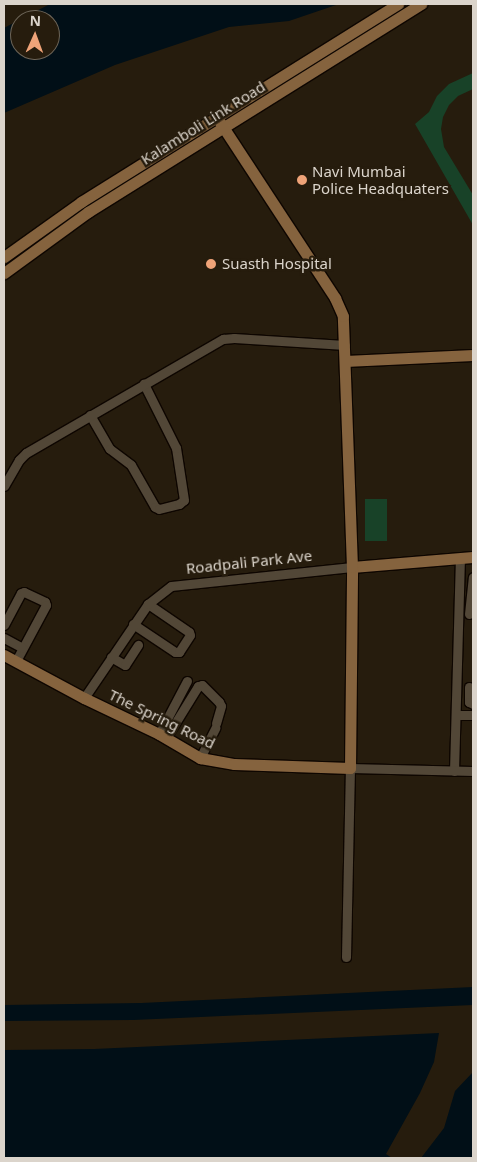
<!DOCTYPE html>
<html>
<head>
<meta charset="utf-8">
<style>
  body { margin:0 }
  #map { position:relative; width:477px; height:1162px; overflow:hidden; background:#261c0d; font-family:"Noto Sans",sans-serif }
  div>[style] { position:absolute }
  .green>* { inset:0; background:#184228; transform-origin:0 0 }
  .water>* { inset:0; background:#010f17 }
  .roads { filter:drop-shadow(1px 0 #0e0600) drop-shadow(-1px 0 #0e0600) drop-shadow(0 1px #0e0600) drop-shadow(0 -1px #0e0600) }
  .street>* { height:9px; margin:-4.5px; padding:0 4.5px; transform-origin:4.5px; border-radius:4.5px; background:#524737 }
  .secondary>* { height:11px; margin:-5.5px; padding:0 5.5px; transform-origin:5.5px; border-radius:5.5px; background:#85633e }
  .dots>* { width:14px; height:14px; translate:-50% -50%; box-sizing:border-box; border:2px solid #261c0d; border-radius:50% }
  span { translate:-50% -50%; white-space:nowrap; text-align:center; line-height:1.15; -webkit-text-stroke:5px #261c0d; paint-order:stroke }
  .street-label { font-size:15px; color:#dbd4cb }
  .poi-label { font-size:15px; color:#dbd4cb }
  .left { translate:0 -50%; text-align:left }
  .frame { position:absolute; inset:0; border:5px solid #dbd4cb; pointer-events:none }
  .north { position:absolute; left:10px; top:10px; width:50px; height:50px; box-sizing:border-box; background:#261c0d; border:1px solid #6e6659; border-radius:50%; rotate:2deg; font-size:14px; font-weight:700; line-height:20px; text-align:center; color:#dbd4cb }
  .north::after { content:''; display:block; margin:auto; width:18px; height:22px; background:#efa378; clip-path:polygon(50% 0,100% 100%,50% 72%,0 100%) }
</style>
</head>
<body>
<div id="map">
  <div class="green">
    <i style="clip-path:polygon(473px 73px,473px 89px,458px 96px,449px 105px,443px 117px,441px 129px,444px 147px,473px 195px,473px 225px,415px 124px,429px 112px,437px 96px,449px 84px)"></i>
    <i style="left:365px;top:499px;width:22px;height:42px"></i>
  </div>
  <div class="water">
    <i style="clip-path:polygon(evenodd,50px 4px,339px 4px,289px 21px,229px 27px,115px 65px,4px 113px,4px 28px,50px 4px,20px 20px,50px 20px,50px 50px,20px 50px,20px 20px)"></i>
    <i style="clip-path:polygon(473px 987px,473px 1005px,133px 1020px,4px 1021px,4px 1005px,141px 1003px)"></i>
    <i style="clip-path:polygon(439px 1033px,434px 1062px,420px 1093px,386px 1154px,392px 1158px,4px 1158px,4px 1050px,94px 1049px)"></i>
    <i style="clip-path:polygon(473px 1072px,473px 1158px,421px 1158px,444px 1128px,455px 1091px)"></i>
  </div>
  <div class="roads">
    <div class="street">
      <i style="left:90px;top:415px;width:39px;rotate:60deg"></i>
      <i style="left:110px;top:449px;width:26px;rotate:37deg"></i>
      <i style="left:131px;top:465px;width:48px;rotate:60.3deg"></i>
      <i style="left:155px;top:507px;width:4px;rotate:27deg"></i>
      <i style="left:159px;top:509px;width:21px;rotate:-14deg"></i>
      <i style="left:179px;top:504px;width:6px;rotate:-39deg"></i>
      <i style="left:184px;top:500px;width:53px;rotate:-98.7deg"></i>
      <i style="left:176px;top:448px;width:72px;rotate:-116.6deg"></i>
      <i style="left:4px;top:486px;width:30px;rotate:-60deg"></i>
      <i style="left:19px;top:460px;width:10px;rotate:-45deg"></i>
      <i style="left:26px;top:453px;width:228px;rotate:-30.1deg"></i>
      <i style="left:223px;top:339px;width:11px;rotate:-5deg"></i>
      <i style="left:234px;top:338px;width:111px;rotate:3.6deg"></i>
      <i style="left:469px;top:614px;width:37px;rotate:-84deg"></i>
      <i style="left:133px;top:624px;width:50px;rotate:33.7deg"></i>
      <i style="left:175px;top:652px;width:4px"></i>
      <i style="left:179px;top:652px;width:20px;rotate:-57deg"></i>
      <i style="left:190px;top:635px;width:3px;rotate:-108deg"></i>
      <i style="left:189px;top:632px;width:50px;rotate:-145.7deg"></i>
      <i style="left:4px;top:625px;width:36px;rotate:-62deg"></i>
      <i style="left:21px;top:593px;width:3px;rotate:-18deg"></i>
      <i style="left:24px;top:592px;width:23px;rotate:25deg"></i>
      <i style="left:45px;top:602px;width:3px;rotate:72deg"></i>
      <i style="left:46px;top:605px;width:64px;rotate:118.2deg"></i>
      <i style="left:4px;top:638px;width:21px;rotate:28deg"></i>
      <i style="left:111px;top:657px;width:16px;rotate:30deg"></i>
      <i style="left:125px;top:665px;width:24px;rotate:-57deg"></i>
      <i style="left:469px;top:687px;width:15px;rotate:90deg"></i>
      <i style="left:469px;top:702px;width:4px;rotate:27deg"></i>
      <i style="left:84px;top:698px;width:114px;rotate:-55.8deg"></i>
      <i style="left:148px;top:604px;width:29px;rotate:-38deg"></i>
      <i style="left:171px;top:586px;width:182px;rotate:-6deg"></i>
      <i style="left:456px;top:715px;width:17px"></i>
      <i style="left:159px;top:734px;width:60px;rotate:-62.2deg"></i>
      <i style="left:166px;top:738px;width:61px;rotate:-58.4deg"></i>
      <i style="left:198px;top:686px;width:4px;rotate:-14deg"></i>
      <i style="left:202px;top:685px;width:24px;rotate:45deg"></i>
      <i style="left:219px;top:702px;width:4px;rotate:63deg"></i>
      <i style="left:221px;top:706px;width:18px;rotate:106deg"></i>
      <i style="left:200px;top:758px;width:34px;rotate:-63deg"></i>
      <i style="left:454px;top:771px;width:213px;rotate:-88.4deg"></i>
      <i style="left:346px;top:957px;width:189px;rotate:-88.8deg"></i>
      <i style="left:350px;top:768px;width:123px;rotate:1.4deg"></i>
    </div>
    <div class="secondary">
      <i style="left:4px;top:257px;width:95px;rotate:-35.5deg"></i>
      <i style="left:81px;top:202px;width:374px;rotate:-32deg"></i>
      <i style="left:4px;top:273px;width:104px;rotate:-36deg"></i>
      <i style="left:88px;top:212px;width:393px;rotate:-32deg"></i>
      <i style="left:345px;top:361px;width:128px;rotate:-2.7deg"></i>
      <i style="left:352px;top:567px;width:121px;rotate:-4.7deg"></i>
      <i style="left:4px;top:655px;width:91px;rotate:28.3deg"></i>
      <i style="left:84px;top:698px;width:83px;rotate:25.6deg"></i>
      <i style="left:159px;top:734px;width:48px;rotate:30.3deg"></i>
      <i style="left:200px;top:758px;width:35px;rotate:10deg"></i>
      <i style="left:234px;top:764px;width:116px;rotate:2deg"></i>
      <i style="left:350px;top:768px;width:201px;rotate:-89.4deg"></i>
      <i style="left:352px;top:567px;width:251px;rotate:-92.1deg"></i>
      <i style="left:343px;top:316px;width:20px;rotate:-114deg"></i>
      <i style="left:335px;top:298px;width:215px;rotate:-123.2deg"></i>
    </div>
  </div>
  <div class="dots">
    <i style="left:302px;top:180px;background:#efa378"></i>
    <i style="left:211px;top:264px;background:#efa378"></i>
  </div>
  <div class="street-label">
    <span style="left:203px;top:123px;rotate:-32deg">Kalamboli Link Road</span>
    <span style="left:249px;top:562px;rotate:-6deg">Roadpali Park Ave</span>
    <span style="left:162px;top:719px;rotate:26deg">The Spring Road</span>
  </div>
  <div class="poi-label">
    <span class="left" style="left:312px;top:180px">Navi Mumbai<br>Police Headquaters</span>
    <span class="left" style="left:222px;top:264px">Suasth Hospital</span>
  </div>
  <div class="frame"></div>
  <div class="north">N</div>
</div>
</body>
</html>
